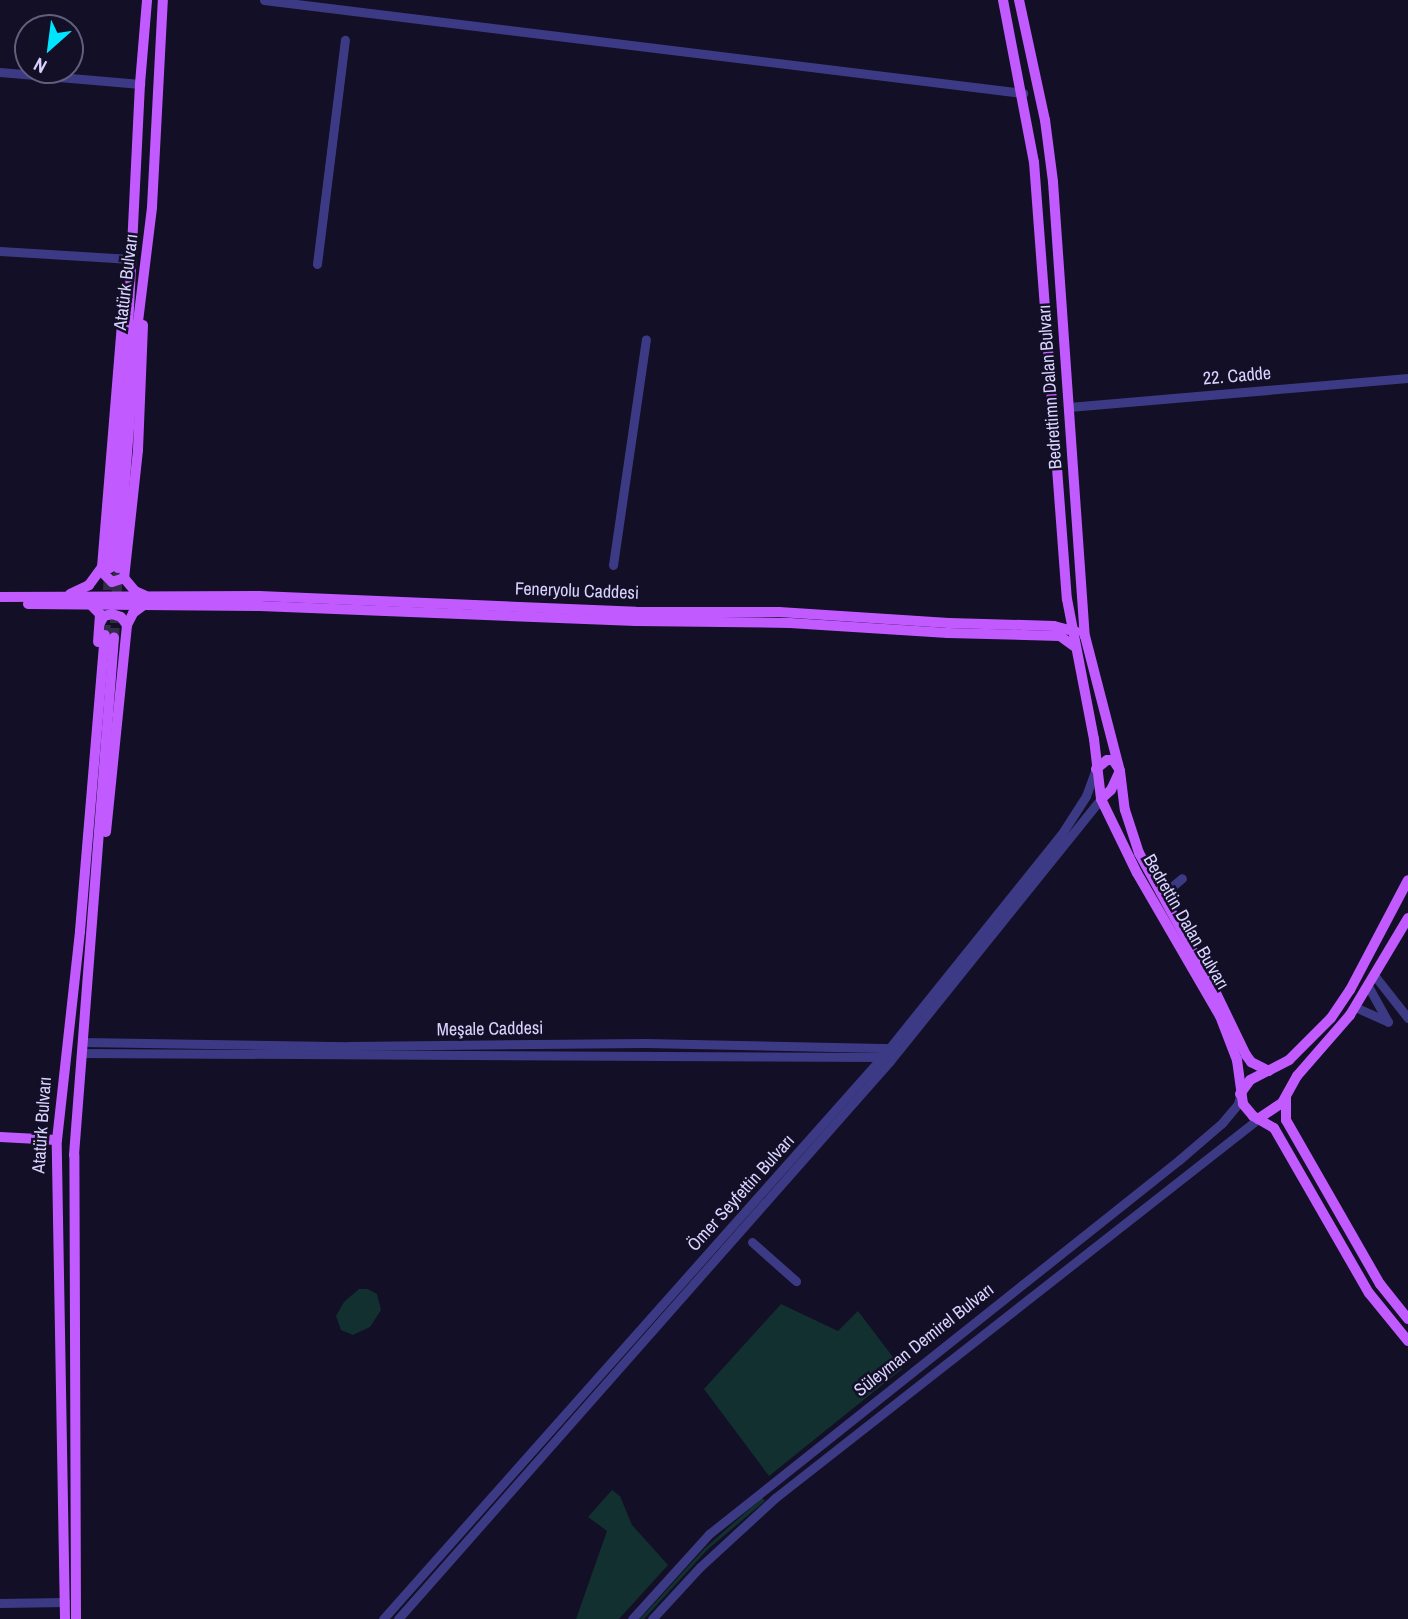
<!DOCTYPE html>
<html>
<head>
<meta charset="utf-8">
<style>
  body { margin:0 }
  #map { position:relative; width:1408px; height:1619px; overflow:hidden; background:#130f26; font-family:"Archivo Narrow",sans-serif }
  div>[style] { position:absolute }
  .green>* { inset:0; background:#12302f }
  .major-tunnel>* { height:10px; margin-top:-5px; transform-origin:0; background:repeating-linear-gradient(90deg,#312d47 0 10px,transparent 0 15px) }
  .minor>* { height:9px; margin:-4.5px; padding:0 4.5px; transform-origin:4.5px; border-radius:4.5px; background:#3d3a85 }
  .major>* { height:10px; margin:-5px; padding:0 5px; transform-origin:5px; border-radius:5px; background:#c25bff }
  span { translate:-50% -50%; white-space:nowrap; text-align:center; line-height:1.15; -webkit-text-stroke:5px #130f26; paint-order:stroke }
  .street-label { font-size:18px; color:#d9d4ff }
  .north { position:absolute; left:14px; top:14px; width:70px; height:70px; box-sizing:border-box; background:#130f26; border:2px solid #625e7d; border-radius:50%; rotate:208deg; font-size:19px; font-weight:700; line-height:28px; text-align:center; color:#d9d4ff }
  .north::after { content:''; display:block; margin:auto; width:24px; height:32px; background:#00e5ff; clip-path:polygon(50% 0,100% 100%,50% 72%,0 100%) }
</style>
</head>
<body>
<div id="map">
  <div class="green">
    <i style="clip-path:polygon(359px 1289px,368px 1289px,377px 1294px,381px 1310px,370px 1327px,353px 1335px,341px 1330px,336px 1316px,344px 1302px)"></i>
    <i style="clip-path:polygon(781px 1304px,838px 1331px,858px 1311px,902px 1369px,769px 1476px,704px 1389px)"></i>
    <i style="clip-path:polygon(612px 1490px,620px 1496px,632px 1525px,668px 1565px,619px 1619px,576px 1619px,607px 1531px,588px 1517px)"></i>
    <i style="clip-path:polygon(762px 1498px,765px 1501px,707px 1550px,644px 1619px,640px 1619px,705px 1548px)"></i>
  </div>
  <div class="major-tunnel">
    <i style="left:105px;top:635px;width:61px;rotate:-86.2deg"></i>
    <i style="left:114px;top:638px;width:67px;rotate:-86.6deg"></i>
  </div>
  <div class="minor">
    <i style="left:264px;top:0;width:765px;rotate:6.99deg"></i>
    <i style="left:0;top:72px;width:141px;rotate:4.9deg"></i>
    <i style="left:0;top:251px;width:131px;rotate:3.5deg"></i>
    <i style="left:317px;top:264px;width:226px;rotate:-82.9deg"></i>
    <i style="left:1069px;top:407px;width:340px;rotate:-4.9deg"></i>
    <i style="left:613px;top:565px;width:228px;rotate:-81.7deg"></i>
    <i style="left:1162px;top:895px;width:26px;rotate:-40deg"></i>
    <i style="left:1374px;top:975px;width:55px;rotate:51.7deg"></i>
    <i style="left:1368px;top:986px;width:41px;rotate:60.9deg"></i>
    <i style="left:1355px;top:1007px;width:36px;rotate:24deg"></i>
    <i style="left:82px;top:1042px;width:267px;rotate:0.9deg"></i>
    <i style="left:349px;top:1046px;width:296px;rotate:-0.6deg"></i>
    <i style="left:645px;top:1043px;width:249px;rotate:1.2deg"></i>
    <i style="left:81px;top:1053px;width:803px;rotate:0.29deg"></i>
    <i style="left:752px;top:1242px;width:59px;rotate:41.6deg"></i>
    <i style="left:0;top:1603px;width:65px;rotate:-0.9deg"></i>
    <i style="left:383px;top:1619px;width:753px;rotate:-48.39deg"></i>
    <i style="left:883px;top:1056px;width:284px;rotate:-51.2deg"></i>
    <i style="left:1061px;top:835px;width:46px;rotate:-57.3deg"></i>
    <i style="left:1086px;top:796px;width:29px;rotate:-70deg"></i>
    <i style="left:398px;top:1619px;width:744px;rotate:-48.6deg"></i>
    <i style="left:890px;top:1061px;width:336px;rotate:-51.2deg"></i>
    <i style="left:632px;top:1619px;width:115px;rotate:-47.8deg"></i>
    <i style="left:709px;top:1534px;width:601px;rotate:-38.51deg"></i>
    <i style="left:1179px;top:1160px;width:57px;rotate:-40.7deg"></i>
    <i style="left:1222px;top:1123px;width:25px;rotate:-50deg"></i>
    <i style="left:1238px;top:1104px;width:9px;rotate:-77deg"></i>
    <i style="left:652px;top:1619px;width:71px;rotate:-47.3deg"></i>
    <i style="left:700px;top:1567px;width:102px;rotate:-42.6deg"></i>
    <i style="left:775px;top:1498px;width:614px;rotate:-38.12deg"></i>
  </div>
  <div class="major">
    <i style="left:1003px;top:0;width:165px;rotate:79.2deg"></i>
    <i style="left:1034px;top:162px;width:438px;rotate:85.7deg"></i>
    <i style="left:1067px;top:599px;width:143px;rotate:79.1deg"></i>
    <i style="left:1094px;top:739px;width:60px;rotate:83.3deg"></i>
    <i style="left:1101px;top:799px;width:82px;rotate:64.1deg"></i>
    <i style="left:1137px;top:873px;width:165px;rotate:59.9deg"></i>
    <i style="left:1220px;top:1016px;width:47px;rotate:68.9deg"></i>
    <i style="left:1237px;top:1060px;width:44px;rotate:82.2deg"></i>
    <i style="left:1243px;top:1104px;width:16px;rotate:50deg"></i>
    <i style="left:1253px;top:1116px;width:24px;rotate:30deg"></i>
    <i style="left:1274px;top:1128px;width:190px;rotate:60.1deg"></i>
    <i style="left:1369px;top:1293px;width:62px;rotate:50.9deg"></i>
    <i style="left:1019px;top:0;width:123px;rotate:77.8deg"></i>
    <i style="left:1045px;top:120px;width:63px;rotate:82.6deg"></i>
    <i style="left:1053px;top:182px;width:455px;rotate:86deg"></i>
    <i style="left:1085px;top:636px;width:139px;rotate:75.5deg"></i>
    <i style="left:1120px;top:771px;width:39px;rotate:83deg"></i>
    <i style="left:1125px;top:810px;width:45px;rotate:72deg"></i>
    <i style="left:1139px;top:853px;width:158px;rotate:61.2deg"></i>
    <i style="left:1215px;top:991px;width:71px;rotate:64.2deg"></i>
    <i style="left:1246px;top:1055px;width:9px;rotate:54deg"></i>
    <i style="left:1251px;top:1062px;width:20px;rotate:27deg"></i>
    <i style="left:122px;top:324px;width:244px;rotate:94.7deg"></i>
    <i style="left:102px;top:567px;width:7px;rotate:74deg"></i>
    <i style="left:104px;top:574px;width:11px;rotate:45deg"></i>
    <i style="left:112px;top:582px;width:13px;rotate:-18deg"></i>
    <i style="left:143px;top:325px;width:125px;rotate:92.3deg"></i>
    <i style="left:138px;top:450px;width:129px;rotate:96.2deg"></i>
    <i style="left:124px;top:578px;width:17px;rotate:50deg"></i>
    <i style="left:135px;top:591px;width:10px;rotate:24deg"></i>
    <i style="left:110px;top:568px;width:240px;rotate:-85.7deg"></i>
    <i style="left:128px;top:329px;width:245px;rotate:-87.2deg"></i>
    <i style="left:140px;top:84px;width:84px;rotate:-85.2deg"></i>
    <i style="left:118px;top:568px;width:231px;rotate:-85.5deg"></i>
    <i style="left:136px;top:338px;width:132px;rotate:-83deg"></i>
    <i style="left:152px;top:207px;width:207px;rotate:-87deg"></i>
    <i style="left:70px;top:594px;width:21px;rotate:-25deg"></i>
    <i style="left:89px;top:585px;width:22px;rotate:-54deg"></i>
    <i style="left:0;top:597px;width:259px;rotate:-0.2deg"></i>
    <i style="left:259px;top:596px;width:377px;rotate:2.4deg"></i>
    <i style="left:636px;top:612px;width:143px"></i>
    <i style="left:779px;top:612px;width:170px;rotate:3.7deg"></i>
    <i style="left:949px;top:623px;width:105px;rotate:1.6deg"></i>
    <i style="left:1054px;top:626px;width:23px;rotate:15deg"></i>
    <i style="left:28px;top:604px;width:232px;rotate:0.5deg"></i>
    <i style="left:260px;top:606px;width:376px;rotate:2.3deg"></i>
    <i style="left:636px;top:621px;width:154px;rotate:0.7deg"></i>
    <i style="left:790px;top:623px;width:158px;rotate:3.6deg"></i>
    <i style="left:948px;top:633px;width:112px;rotate:1.5deg"></i>
    <i style="left:1060px;top:636px;width:17px;rotate:36deg"></i>
    <i style="left:90px;top:604px;width:14px;rotate:45deg"></i>
    <i style="left:100px;top:614px;width:28px;rotate:94deg"></i>
    <i style="left:100px;top:623px;width:8px;rotate:-60deg"></i>
    <i style="left:104px;top:616px;width:8px;rotate:-14deg"></i>
    <i style="left:112px;top:614px;width:9px;rotate:18deg"></i>
    <i style="left:121px;top:617px;width:10px;rotate:53deg"></i>
    <i style="left:1096px;top:769px;width:14px;rotate:-39deg"></i>
    <i style="left:1107px;top:760px;width:6px"></i>
    <i style="left:1113px;top:760px;width:11px;rotate:56deg"></i>
    <i style="left:1101px;top:799px;width:13px;rotate:-42deg"></i>
    <i style="left:1111px;top:790px;width:21px;rotate:-65deg"></i>
    <i style="left:106px;top:832px;width:208px;rotate:-84.2deg"></i>
    <i style="left:127px;top:625px;width:13px;rotate:-63deg"></i>
    <i style="left:133px;top:613px;width:14px;rotate:-36deg"></i>
    <i style="left:1240px;top:1094px;width:17px;rotate:-54deg"></i>
    <i style="left:1250px;top:1080px;width:44px;rotate:-27.1deg"></i>
    <i style="left:1289px;top:1060px;width:59px;rotate:-45deg"></i>
    <i style="left:1331px;top:1018px;width:34px;rotate:-56deg"></i>
    <i style="left:1350px;top:990px;width:124px;rotate:-62.2deg"></i>
    <i style="left:1286px;top:1097px;width:23px;rotate:90deg"></i>
    <i style="left:1286px;top:1120px;width:189px;rotate:60.2deg"></i>
    <i style="left:1380px;top:1284px;width:45px;rotate:51.3deg"></i>
    <i style="left:1258px;top:1119px;width:29px;rotate:-34deg"></i>
    <i style="left:1282px;top:1103px;width:31px;rotate:-61deg"></i>
    <i style="left:1297px;top:1076px;width:81px;rotate:-49deg"></i>
    <i style="left:1350px;top:1015px;width:113px;rotate:-59.1deg"></i>
    <i style="left:0;top:1137px;width:57px;rotate:3deg"></i>
    <i style="left:65px;top:1619px;width:479px;rotate:-91deg"></i>
    <i style="left:57px;top:1140px;width:210px;rotate:-83.7deg"></i>
    <i style="left:80px;top:931px;width:297px;rotate:-85.2deg"></i>
    <i style="left:76px;top:1619px;width:464px;rotate:-90.2deg"></i>
    <i style="left:74px;top:1155px;width:519px;rotate:-85.58deg"></i>
  </div>
  <div class="street-label">
    <span style="left:126px;top:282px;rotate:-83deg">Atatürk Bulvarı</span>
    <span style="left:1237px;top:376px;rotate:-5deg">22. Cadde</span>
    <span style="left:1050px;top:387px;rotate:-94deg">Bedrettimn Dalan Bulvarı</span>
    <span style="left:577px;top:591px;rotate:2deg">Feneryolu Caddesi</span>
    <span style="left:1186px;top:922px;rotate:60deg">Bedrettin Dalan Bulvarı</span>
    <span style="left:490px;top:1029px;rotate:-1deg">Meşale Caddesi</span>
    <span style="left:42px;top:1125px;rotate:-86deg">Atatürk Bulvarı</span>
    <span style="left:741px;top:1193px;rotate:-48deg">Ömer Seyfettin Bulvarı</span>
    <span style="left:924px;top:1340px;rotate:-38deg">Süleyman Demirel Bulvarı</span>
  </div>
  <div class="north">N</div>
</div>
</body>
</html>
